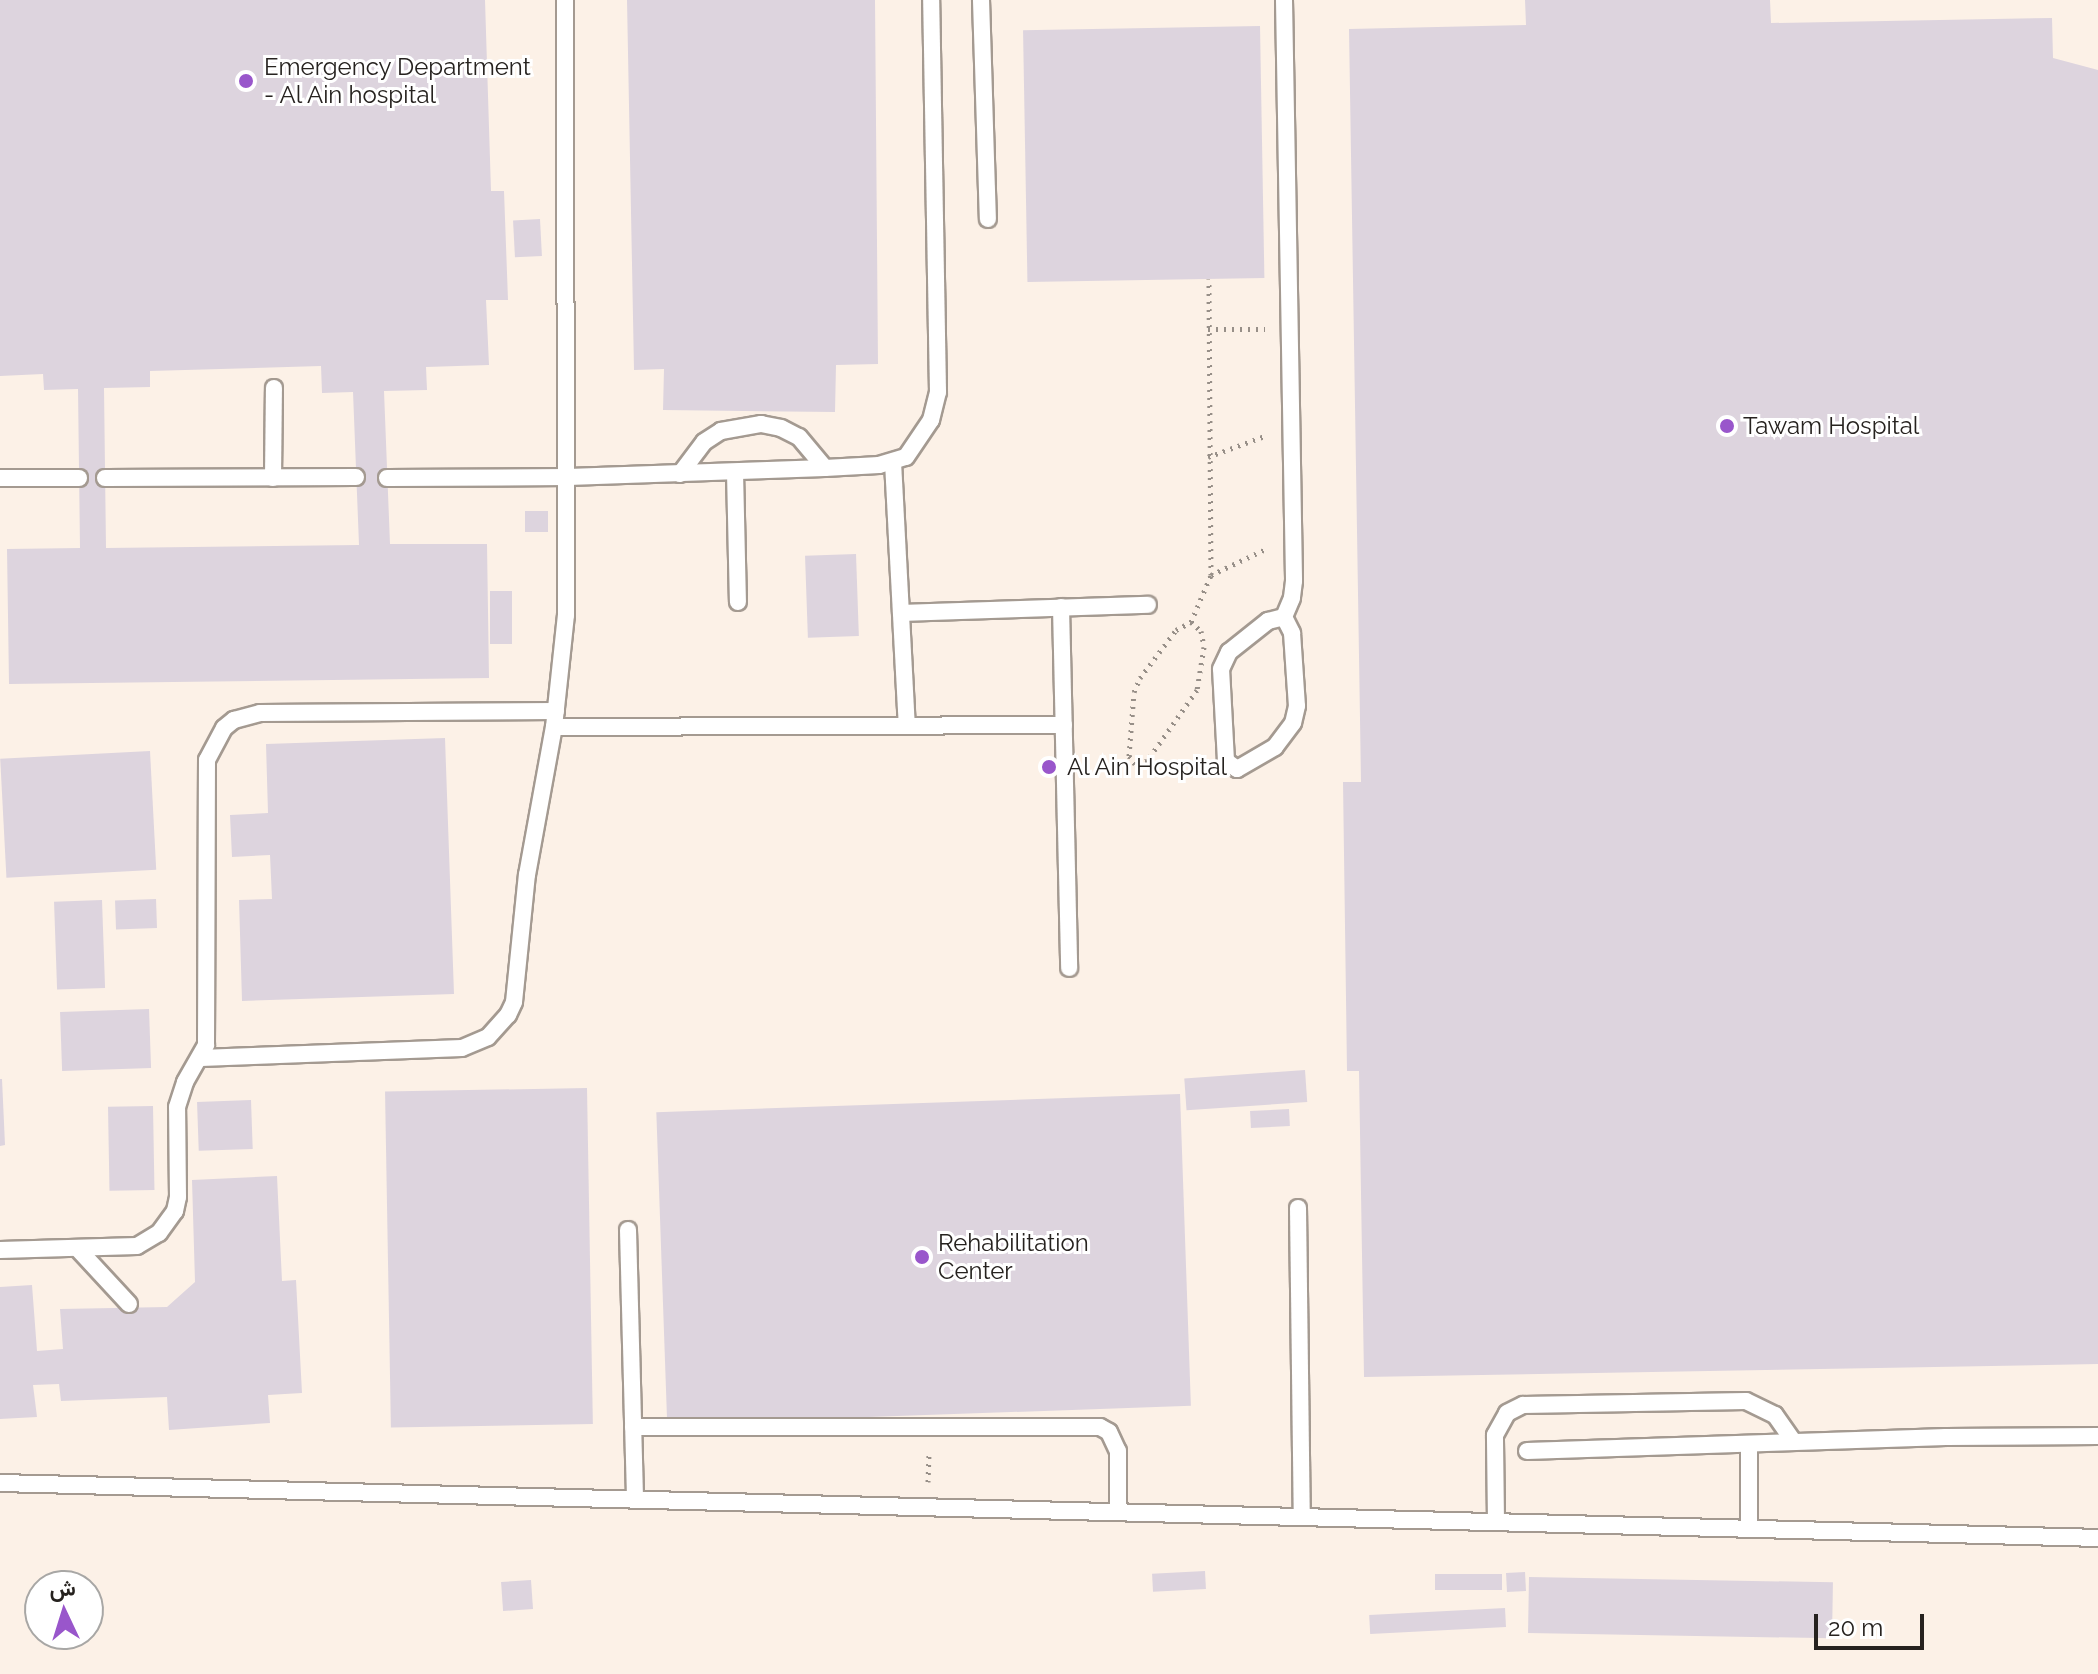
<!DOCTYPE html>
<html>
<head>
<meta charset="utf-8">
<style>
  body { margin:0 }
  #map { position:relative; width:2098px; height:1674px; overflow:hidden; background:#fcf1e7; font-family:Raleway,Vazirmatn,sans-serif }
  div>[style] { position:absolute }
  .building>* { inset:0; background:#ddd4de; transform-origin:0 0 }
  .path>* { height:5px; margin-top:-2.5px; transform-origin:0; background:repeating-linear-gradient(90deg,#978f88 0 2px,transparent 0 8px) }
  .roads { filter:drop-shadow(2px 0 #a49a91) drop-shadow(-2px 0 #a49a91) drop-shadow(0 2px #a49a91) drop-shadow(0 -2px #a49a91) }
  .lane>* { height:16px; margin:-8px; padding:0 8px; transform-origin:8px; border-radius:8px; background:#fff }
  .dots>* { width:22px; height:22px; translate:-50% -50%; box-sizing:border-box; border:4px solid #fff; border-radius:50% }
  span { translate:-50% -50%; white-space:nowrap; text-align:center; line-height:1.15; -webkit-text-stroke:6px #fff; paint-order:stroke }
  .poi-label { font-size:24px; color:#26221f }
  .left { translate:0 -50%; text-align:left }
  .north { position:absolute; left:24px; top:1570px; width:80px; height:80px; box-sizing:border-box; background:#fff; border:2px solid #a8a7a5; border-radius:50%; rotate:356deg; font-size:22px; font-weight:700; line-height:32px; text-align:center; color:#26221f }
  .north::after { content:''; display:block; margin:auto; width:28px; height:36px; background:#9956cb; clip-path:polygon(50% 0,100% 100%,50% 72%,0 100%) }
  .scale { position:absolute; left:1814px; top:1614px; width:110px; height:36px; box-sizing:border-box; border:4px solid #26221f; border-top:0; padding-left:10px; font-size:24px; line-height:28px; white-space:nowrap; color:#26221f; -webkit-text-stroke:6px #fff; paint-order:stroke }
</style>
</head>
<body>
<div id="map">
  <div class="building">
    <i style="clip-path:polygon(evenodd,0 0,485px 0,491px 191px,504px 191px,508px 300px,486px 300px,489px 365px,426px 367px,427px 390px,384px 391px,390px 544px,487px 544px,489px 678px,9px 684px,7px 549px,80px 548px,78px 389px,44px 390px,43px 374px,0 376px,0 0,321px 366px,322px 393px,353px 392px,359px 545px,106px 548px,104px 388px,150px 387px,150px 371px,321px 366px)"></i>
    <i style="clip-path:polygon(627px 0,875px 0,878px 364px,836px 365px,835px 412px,663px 410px,664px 369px,634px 370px)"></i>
    <i style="clip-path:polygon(1525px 0,1770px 0,1771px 23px,2052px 18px,2053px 58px,2098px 70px,2098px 1364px,1364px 1377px,1359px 1071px,1347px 1071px,1343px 782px,1361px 782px,1349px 29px,1526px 25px)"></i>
    <i style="left:1260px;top:26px;width:252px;height:237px;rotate:89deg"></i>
    <i style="left:540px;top:219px;width:37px;height:27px;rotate:87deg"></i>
    <i style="left:548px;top:511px;width:21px;height:23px;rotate:90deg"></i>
    <i style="left:856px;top:554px;width:82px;height:51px;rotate:88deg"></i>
    <i style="left:490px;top:591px;width:22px;height:53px"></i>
    <i style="clip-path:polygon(445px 738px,454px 994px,242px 1001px,239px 900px,272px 899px,270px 855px,232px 857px,230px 815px,268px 813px,266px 744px)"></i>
    <i style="left:150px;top:751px;width:119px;height:150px;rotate:87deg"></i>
    <i style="left:156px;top:899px;width:29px;height:41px;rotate:88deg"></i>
    <i style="left:102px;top:900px;width:88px;height:48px;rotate:88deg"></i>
    <i style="left:149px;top:1009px;width:59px;height:89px;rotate:88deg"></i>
    <i style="left:1305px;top:1070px;width:32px;height:121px;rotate:86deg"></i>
    <i style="clip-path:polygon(0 1079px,2px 1079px,5px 1145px,0 1146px)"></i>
    <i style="left:587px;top:1088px;width:336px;height:202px;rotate:89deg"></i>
    <i style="left:1180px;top:1094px;width:312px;height:524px;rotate:88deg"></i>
    <i style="left:251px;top:1100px;width:49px;height:54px;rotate:88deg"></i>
    <i style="left:153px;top:1106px;width:84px;height:45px;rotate:89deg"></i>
    <i style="left:1289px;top:1109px;width:17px;height:39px;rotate:87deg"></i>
    <i style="clip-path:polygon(277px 1176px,282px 1281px,296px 1280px,302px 1393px,268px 1395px,270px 1423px,169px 1430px,167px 1397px,61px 1401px,59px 1384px,33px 1385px,37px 1417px,0 1419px,0 1287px,32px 1285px,37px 1351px,63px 1349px,60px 1309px,167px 1307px,195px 1282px,192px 1180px)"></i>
    <i style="left:1205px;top:1571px;width:18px;height:53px;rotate:87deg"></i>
    <i style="left:1525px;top:1572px;width:19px;height:19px;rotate:87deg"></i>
    <i style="left:1502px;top:1574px;width:16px;height:67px;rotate:90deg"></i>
    <i style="left:1529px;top:1577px;width:304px;height:56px;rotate:1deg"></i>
    <i style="left:531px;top:1580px;width:29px;height:30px;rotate:86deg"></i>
    <i style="left:1505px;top:1608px;width:19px;height:136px;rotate:87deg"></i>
  </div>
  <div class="path">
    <i style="left:1208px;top:329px;width:57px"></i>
    <i style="left:1208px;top:457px;width:63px;rotate:-20.4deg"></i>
    <i style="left:1211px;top:575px;width:63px;rotate:-25.3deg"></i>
    <i style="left:1191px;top:622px;width:51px;rotate:-66.9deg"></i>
    <i style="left:1211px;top:575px;width:296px;rotate:-90.4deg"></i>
    <i style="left:1191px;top:622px;width:13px;rotate:42deg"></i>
    <i style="left:1201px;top:631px;width:16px;rotate:79deg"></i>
    <i style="left:1204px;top:647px;width:44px;rotate:99.2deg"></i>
    <i style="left:1197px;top:690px;width:87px;rotate:125.2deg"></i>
    <i style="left:1147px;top:761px;width:12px;rotate:166deg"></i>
    <i style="left:1135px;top:764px;width:10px;rotate:-127deg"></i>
    <i style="left:1129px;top:756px;width:64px;rotate:-85.5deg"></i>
    <i style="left:1134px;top:692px;width:15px;rotate:-67deg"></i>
    <i style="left:1140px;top:678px;width:60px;rotate:-53.1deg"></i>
    <i style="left:1176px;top:630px;width:17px;rotate:-28deg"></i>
    <i style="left:928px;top:1482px;width:30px;rotate:-88deg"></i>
  </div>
  <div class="roads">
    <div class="lane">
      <i style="left:981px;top:0;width:219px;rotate:88.2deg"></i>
      <i style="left:1284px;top:0;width:581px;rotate:89.01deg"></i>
      <i style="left:1294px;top:581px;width:17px;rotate:97deg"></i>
      <i style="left:1292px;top:598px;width:21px;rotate:113deg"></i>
      <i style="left:893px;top:462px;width:263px;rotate:87deg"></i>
      <i style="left:735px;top:472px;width:130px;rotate:88.7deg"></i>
      <i style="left:680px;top:474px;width:40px;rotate:-53deg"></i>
      <i style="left:704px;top:442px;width:20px;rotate:-33deg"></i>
      <i style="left:721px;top:431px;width:41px;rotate:-9.9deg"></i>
      <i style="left:761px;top:424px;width:20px;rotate:11deg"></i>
      <i style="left:781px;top:428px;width:20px;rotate:27deg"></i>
      <i style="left:799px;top:437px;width:40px;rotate:50deg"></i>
      <i style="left:0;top:478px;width:79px"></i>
      <i style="left:105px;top:478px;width:251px;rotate:-0.2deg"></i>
      <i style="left:273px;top:478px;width:90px;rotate:-89.4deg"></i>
      <i style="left:387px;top:478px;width:181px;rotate:-0.3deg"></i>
      <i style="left:568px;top:477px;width:257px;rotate:-2deg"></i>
      <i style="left:825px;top:468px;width:54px;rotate:-3.2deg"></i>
      <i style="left:879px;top:465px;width:28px;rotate:-17deg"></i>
      <i style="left:906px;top:457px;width:45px;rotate:-56deg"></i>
      <i style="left:931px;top:420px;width:29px;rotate:-76deg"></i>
      <i style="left:938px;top:392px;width:392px;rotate:-91deg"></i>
      <i style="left:1061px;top:607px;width:361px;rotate:88.7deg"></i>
      <i style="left:901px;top:613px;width:247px;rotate:-1.9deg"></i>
      <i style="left:1284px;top:617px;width:18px;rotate:63deg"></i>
      <i style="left:1292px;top:633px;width:73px;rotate:86.1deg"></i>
      <i style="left:1297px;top:706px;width:17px;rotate:103deg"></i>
      <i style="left:1293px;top:723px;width:30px;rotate:127deg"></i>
      <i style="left:1275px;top:747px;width:44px;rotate:149.9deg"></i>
      <i style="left:1237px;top:769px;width:14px;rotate:-144deg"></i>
      <i style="left:1226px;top:761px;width:92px;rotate:-93.1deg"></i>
      <i style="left:1221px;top:669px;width:19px;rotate:-65deg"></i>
      <i style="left:1229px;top:652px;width:50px;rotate:-38.5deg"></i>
      <i style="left:1268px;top:621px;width:16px;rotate:-14deg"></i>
      <i style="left:554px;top:727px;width:510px;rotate:-0.22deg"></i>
      <i style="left:201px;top:1058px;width:261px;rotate:-2.2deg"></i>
      <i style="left:462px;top:1048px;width:28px;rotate:-23deg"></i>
      <i style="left:488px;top:1037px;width:30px;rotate:-48deg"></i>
      <i style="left:508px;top:1015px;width:14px;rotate:-65deg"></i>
      <i style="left:514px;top:1002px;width:128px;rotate:-84.2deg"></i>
      <i style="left:527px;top:875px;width:150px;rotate:-79.7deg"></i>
      <i style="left:554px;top:727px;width:113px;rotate:-83.9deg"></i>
      <i style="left:566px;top:615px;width:615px;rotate:-90.09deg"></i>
      <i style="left:1298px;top:1208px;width:309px;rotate:89.3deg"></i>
      <i style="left:628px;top:1230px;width:269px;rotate:88.5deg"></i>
      <i style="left:78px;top:1249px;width:75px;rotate:47.2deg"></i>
      <i style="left:0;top:1250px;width:137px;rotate:-1.7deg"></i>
      <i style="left:137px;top:1246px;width:26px;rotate:-31deg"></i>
      <i style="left:159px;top:1233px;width:27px;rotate:-54deg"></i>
      <i style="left:175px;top:1211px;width:14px;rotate:-78deg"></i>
      <i style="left:178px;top:1197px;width:90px;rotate:-90.6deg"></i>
      <i style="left:177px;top:1107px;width:26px;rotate:-72deg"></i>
      <i style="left:185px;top:1082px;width:43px;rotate:-60.4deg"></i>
      <i style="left:206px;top:1045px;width:285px;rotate:-89.8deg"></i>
      <i style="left:207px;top:760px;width:36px;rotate:-62deg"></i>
      <i style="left:224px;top:728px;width:13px;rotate:-39deg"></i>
      <i style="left:234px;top:720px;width:27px;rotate:-15deg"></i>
      <i style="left:260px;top:713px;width:296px;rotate:-0.4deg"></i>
      <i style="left:633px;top:1427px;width:467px"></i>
      <i style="left:1100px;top:1427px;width:10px;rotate:29deg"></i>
      <i style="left:1109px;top:1432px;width:21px;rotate:65deg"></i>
      <i style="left:1118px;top:1451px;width:61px;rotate:90deg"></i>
      <i style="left:1749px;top:1444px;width:85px;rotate:90deg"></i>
      <i style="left:1527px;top:1451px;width:419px;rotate:-1.9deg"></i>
      <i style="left:1946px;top:1437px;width:152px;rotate:-0.4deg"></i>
      <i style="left:0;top:1483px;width:2099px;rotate:1.5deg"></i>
      <i style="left:1496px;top:1522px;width:87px;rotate:-90.7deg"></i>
      <i style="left:1495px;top:1435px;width:25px;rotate:-61deg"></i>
      <i style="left:1507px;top:1413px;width:18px;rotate:-27deg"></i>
      <i style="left:1523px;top:1405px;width:223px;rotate:-1deg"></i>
      <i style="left:1746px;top:1401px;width:32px;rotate:26deg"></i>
      <i style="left:1775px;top:1415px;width:33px;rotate:55deg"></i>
    </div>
  </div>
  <div class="dots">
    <i style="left:246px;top:81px;background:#9956cb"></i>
    <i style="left:1727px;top:426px;background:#9956cb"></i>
    <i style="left:1049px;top:767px;background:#9956cb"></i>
    <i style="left:922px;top:1257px;background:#9956cb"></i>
  </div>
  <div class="poi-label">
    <span class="left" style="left:264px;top:81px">Emergency Department<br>- Al Ain hospital</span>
    <span class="left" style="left:1743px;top:426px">Tawam Hospital</span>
    <span class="left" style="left:1067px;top:767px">Al Ain Hospital</span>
    <span class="left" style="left:938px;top:1257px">Rehabilitation<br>Center</span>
  </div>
  <div class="north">ش</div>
  <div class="scale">20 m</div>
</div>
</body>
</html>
